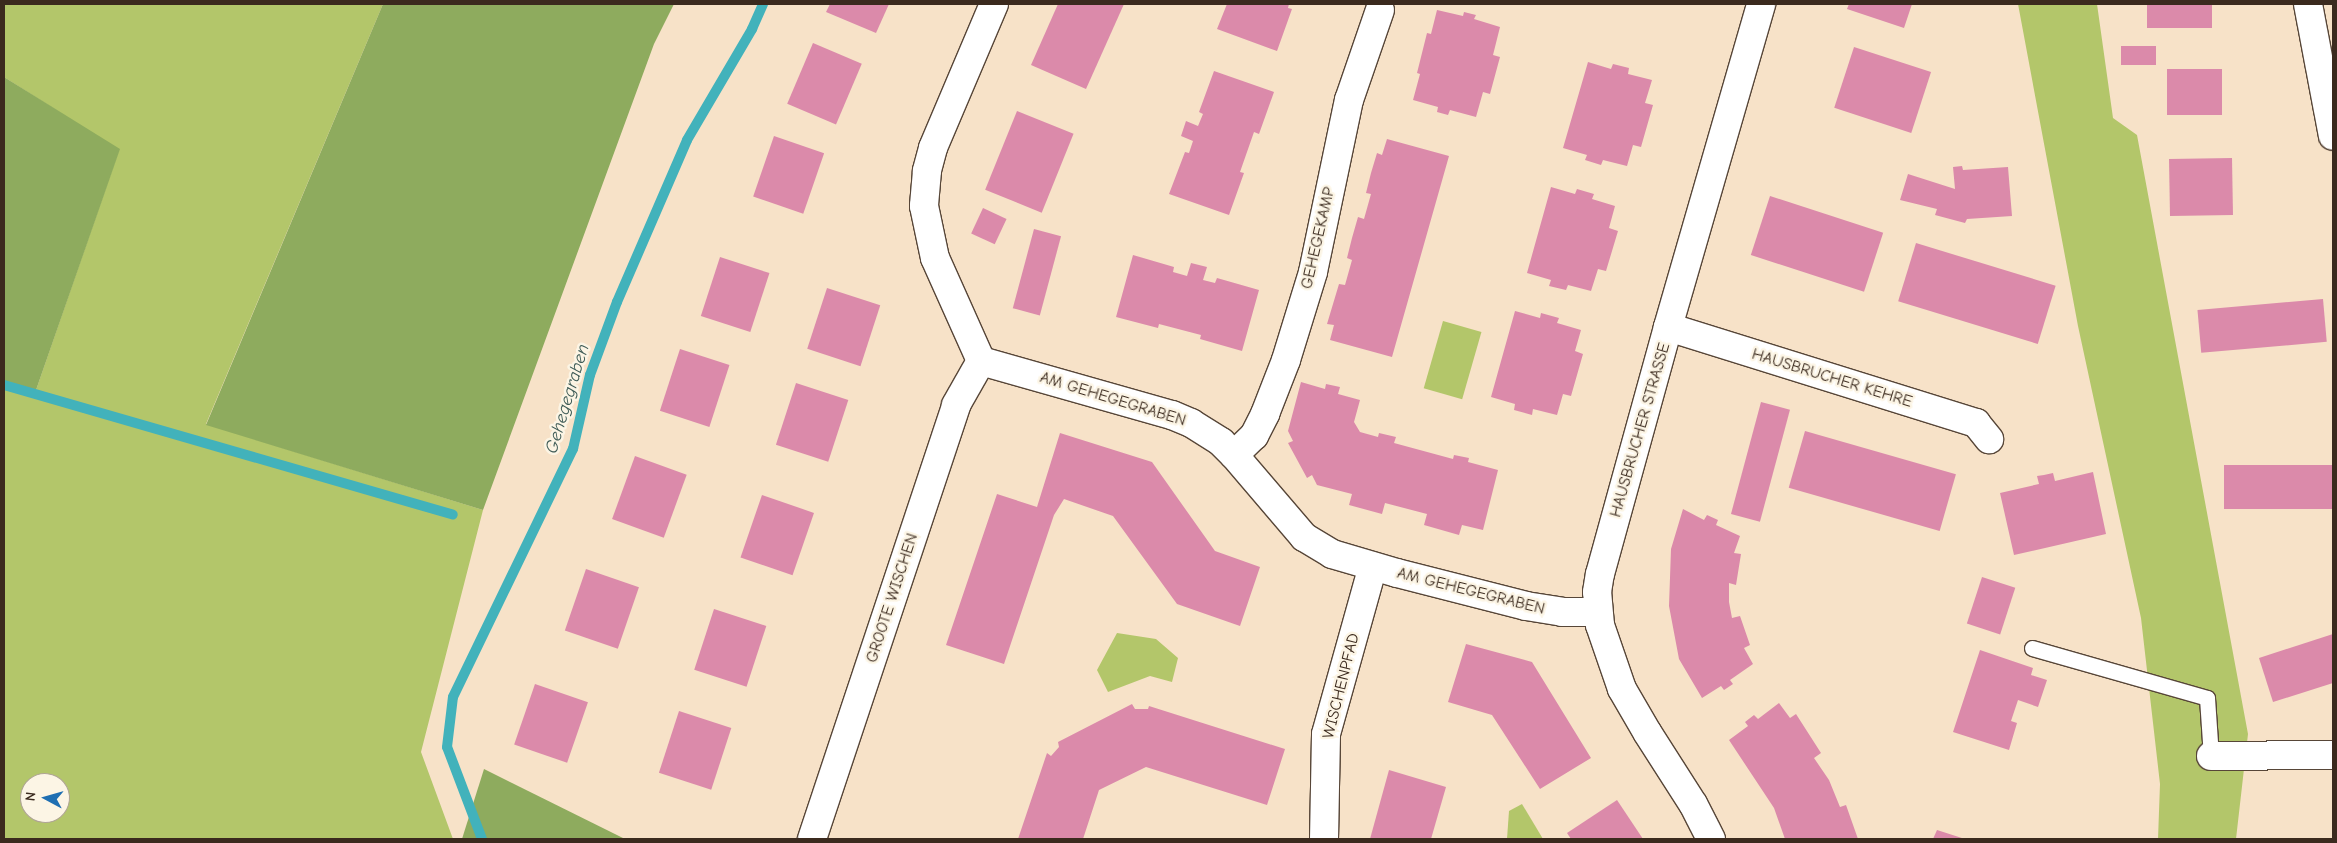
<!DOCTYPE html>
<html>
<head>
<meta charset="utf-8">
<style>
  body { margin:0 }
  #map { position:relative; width:2337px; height:843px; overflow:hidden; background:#f7e2c8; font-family:"Comic Neue",sans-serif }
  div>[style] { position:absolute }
  .green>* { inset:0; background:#b3c66a; transform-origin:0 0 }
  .forest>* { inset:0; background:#8eab5e }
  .stream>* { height:10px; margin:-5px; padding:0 5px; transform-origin:5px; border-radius:5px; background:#42b2bb }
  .building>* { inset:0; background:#db8aaa; transform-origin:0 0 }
  .roads { filter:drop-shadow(1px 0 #574638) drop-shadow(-1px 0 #574638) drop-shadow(0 1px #574638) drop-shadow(0 -1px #574638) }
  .lane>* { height:15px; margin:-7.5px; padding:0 7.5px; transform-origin:7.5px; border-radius:7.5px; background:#fff }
  .street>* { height:28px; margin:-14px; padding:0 14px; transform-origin:14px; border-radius:14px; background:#fff }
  span { translate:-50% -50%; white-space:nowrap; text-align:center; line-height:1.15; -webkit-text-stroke:5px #fcf5e5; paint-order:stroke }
  .street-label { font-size:16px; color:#3b2a1e }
  .water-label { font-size:18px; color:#3d5a55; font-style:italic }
  .frame { position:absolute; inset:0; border:5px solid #3b2a1e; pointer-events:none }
  .north { position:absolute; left:20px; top:773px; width:50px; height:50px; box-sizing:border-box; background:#fcf5e5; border:1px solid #afa495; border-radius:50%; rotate:276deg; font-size:14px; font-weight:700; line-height:20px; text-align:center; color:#3b2a1e }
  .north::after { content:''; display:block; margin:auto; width:18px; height:22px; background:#1f6fb2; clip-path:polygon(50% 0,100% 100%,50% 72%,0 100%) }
</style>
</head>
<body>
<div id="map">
  <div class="green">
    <i style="clip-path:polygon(evenodd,4px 4px,383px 4px,206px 424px,483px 510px,421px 752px,453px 839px,4px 839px,4px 385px,35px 393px,119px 150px,4px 77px,4px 4px,30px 783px,60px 783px,60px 813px,30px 813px,30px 783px)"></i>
    <i style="clip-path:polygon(2018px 4px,2097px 4px,2113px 118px,2137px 135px,2248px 734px,2236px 839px,2158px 839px,2160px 784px,2141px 618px,2078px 326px)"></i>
    <i style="left:1443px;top:321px;width:40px;height:70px;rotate:16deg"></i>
    <i style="clip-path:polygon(1117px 633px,1156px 639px,1178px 658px,1172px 682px,1150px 676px,1108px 692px,1097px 670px)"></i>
    <i style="clip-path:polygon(1522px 804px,1543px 839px,1507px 839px,1509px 811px)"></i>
  </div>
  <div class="forest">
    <i style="clip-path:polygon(383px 4px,674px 4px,654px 44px,483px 510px,206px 425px)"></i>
    <i style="clip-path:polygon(4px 77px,120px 149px,35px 393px,4px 385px)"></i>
    <i style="clip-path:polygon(484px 769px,625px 839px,462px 839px)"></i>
  </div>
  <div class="stream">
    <i style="left:4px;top:385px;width:467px;rotate:16.1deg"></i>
    <i style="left:482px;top:839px;width:98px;rotate:-110.8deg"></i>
    <i style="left:447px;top:747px;width:50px;rotate:-83.2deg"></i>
    <i style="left:453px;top:697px;width:276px;rotate:-64.2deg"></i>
    <i style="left:573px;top:449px;width:76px;rotate:-77.1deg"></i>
    <i style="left:590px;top:375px;width:78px;rotate:-69.7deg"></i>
    <i style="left:617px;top:302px;width:176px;rotate:-66.6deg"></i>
    <i style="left:687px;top:140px;width:129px;rotate:-59.6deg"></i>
    <i style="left:752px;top:29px;width:27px;rotate:-66deg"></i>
  </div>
  <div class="building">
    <i style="clip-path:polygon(830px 4px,889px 4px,876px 33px,826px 12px)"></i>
    <i style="clip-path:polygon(1058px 4px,1124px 4px,1086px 89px,1031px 65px)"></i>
    <i style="clip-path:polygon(1227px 4px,1289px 4px,1288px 8px,1292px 9px,1277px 51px,1217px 29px)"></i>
    <i style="clip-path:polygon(1849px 4px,1912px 4px,1904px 28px,1847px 9px)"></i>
    <i style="left:2147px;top:4px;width:65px;height:24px"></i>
    <i style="clip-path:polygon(1437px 10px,1463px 16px,1464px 12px,1476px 15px,1474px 19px,1500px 27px,1493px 55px,1500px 57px,1490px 94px,1483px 92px,1476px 117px,1450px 110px,1448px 115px,1437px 112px,1438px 107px,1413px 100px,1420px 74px,1417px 73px,1427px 33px,1431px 34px)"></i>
    <i style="left:813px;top:43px;width:53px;height:66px;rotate:23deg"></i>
    <i style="left:2156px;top:46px;width:19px;height:35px;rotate:90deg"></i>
    <i style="left:1854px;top:47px;width:81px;height:64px;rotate:18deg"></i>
    <i style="clip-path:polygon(1588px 62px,1611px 69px,1613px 64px,1629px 68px,1628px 74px,1652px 80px,1645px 103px,1653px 105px,1641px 147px,1633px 145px,1627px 166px,1603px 160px,1601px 165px,1585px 160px,1587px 155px,1563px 148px)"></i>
    <i style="left:2167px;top:69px;width:55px;height:46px"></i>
    <i style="clip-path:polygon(1214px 71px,1274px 92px,1259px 134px,1254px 132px,1240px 172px,1244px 173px,1229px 215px,1169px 194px,1185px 152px,1189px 153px,1193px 141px,1181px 136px,1186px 121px,1198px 126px,1203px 114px,1199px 112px)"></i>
    <i style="left:1017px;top:111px;width:61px;height:85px;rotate:22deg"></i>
    <i style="left:774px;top:136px;width:53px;height:64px;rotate:19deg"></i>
    <i style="clip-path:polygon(1387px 139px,1449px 156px,1392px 357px,1330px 340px,1334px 325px,1327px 324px,1339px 284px,1345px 285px,1352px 260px,1347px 258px,1352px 238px,1358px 217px,1364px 219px,1371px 194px,1366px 193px,1371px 173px,1377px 153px,1382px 155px)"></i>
    <i style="left:2232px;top:158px;width:57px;height:63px;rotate:89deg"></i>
    <i style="clip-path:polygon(1962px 166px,1963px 170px,2008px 167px,2012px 216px,1967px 219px,1965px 223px,1935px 215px,1937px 209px,1900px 200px,1908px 174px,1955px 189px,1953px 167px)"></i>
    <i style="clip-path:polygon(1551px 187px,1575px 194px,1577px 189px,1594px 194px,1592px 199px,1615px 206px,1609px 228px,1618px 231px,1606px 271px,1598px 269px,1591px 291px,1568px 285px,1566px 290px,1549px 286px,1551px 280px,1527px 273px)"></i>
    <i style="left:1770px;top:196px;width:119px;height:62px;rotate:18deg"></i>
    <i style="left:983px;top:208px;width:26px;height:28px;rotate:25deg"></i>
    <i style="left:1034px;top:229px;width:28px;height:82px;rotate:15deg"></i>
    <i style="left:1916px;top:243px;width:146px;height:61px;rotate:17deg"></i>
    <i style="clip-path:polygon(1133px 255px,1174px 267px,1173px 272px,1187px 276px,1191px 263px,1207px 267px,1203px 280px,1215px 283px,1217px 278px,1259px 290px,1242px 351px,1200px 339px,1201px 335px,1159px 324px,1158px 328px,1116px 317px)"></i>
    <i style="left:720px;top:257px;width:52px;height:62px;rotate:18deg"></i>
    <i style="left:827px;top:288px;width:56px;height:64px;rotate:18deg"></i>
    <i style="left:2323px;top:299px;width:43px;height:126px;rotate:85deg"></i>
    <i style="clip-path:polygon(1515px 311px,1540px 318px,1541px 313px,1559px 318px,1557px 323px,1581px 330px,1575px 351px,1583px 354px,1571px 396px,1563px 394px,1557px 415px,1533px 409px,1532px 415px,1514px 410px,1515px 404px,1491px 397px)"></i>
    <i style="left:680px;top:349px;width:52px;height:65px;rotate:18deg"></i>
    <i style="clip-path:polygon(1301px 382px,1325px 389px,1326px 384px,1340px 387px,1338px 394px,1360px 400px,1354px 422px,1360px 432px,1378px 437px,1379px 433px,1396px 437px,1394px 443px,1453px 459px,1454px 455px,1469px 458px,1468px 462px,1498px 470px,1483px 530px,1462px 525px,1459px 535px,1424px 525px,1427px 514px,1385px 503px,1382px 514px,1349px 505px,1352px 494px,1317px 485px,1312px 475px,1307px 478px,1288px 443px,1293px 441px,1288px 431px)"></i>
    <i style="left:796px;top:383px;width:55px;height:65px;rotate:18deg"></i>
    <i style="left:1761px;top:402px;width:30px;height:116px;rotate:15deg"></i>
    <i style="left:1805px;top:431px;width:157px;height:59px;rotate:16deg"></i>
    <i style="clip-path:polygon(1060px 433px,1152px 462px,1215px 551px,1260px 567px,1240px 626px,1177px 604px,1113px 516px,1064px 499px,1054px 515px,1004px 664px,946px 645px,997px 494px,1037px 507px)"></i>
    <i style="left:635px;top:456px;width:55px;height:67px;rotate:20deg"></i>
    <i style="left:2333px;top:465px;width:44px;height:109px;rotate:90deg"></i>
    <i style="clip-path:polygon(2093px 472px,2106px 534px,2014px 555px,2000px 493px,2039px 484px,2037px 476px,2044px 475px,2053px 473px,2055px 481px)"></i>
    <i style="left:762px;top:495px;width:55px;height:66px;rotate:19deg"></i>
    <i style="clip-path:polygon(1683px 509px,1704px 520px,1707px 515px,1718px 520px,1716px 525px,1740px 536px,1734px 553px,1741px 554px,1736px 585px,1729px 583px,1729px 602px,1732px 618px,1740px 616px,1750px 645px,1744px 648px,1753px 664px,1730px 680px,1733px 684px,1724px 690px,1721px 686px,1702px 698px,1679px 659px,1669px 606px,1671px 549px)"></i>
    <i style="left:586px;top:569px;width:56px;height:65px;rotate:19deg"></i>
    <i style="left:1982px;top:577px;width:35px;height:49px;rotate:18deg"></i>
    <i style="left:714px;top:609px;width:55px;height:64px;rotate:18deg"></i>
    <i style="clip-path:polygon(2333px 634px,2333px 683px,2273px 702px,2259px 658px)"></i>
    <i style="clip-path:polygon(1466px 644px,1532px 662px,1591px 758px,1540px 789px,1492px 715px,1448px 702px)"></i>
    <i style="clip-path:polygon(1980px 650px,2033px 668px,2031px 675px,2047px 680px,2038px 707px,2018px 700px,2011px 721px,2017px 723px,2009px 750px,1953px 732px)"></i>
    <i style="left:535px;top:684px;width:56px;height:64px;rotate:19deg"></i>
    <i style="clip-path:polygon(1779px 703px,1790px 718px,1796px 714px,1821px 753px,1814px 758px,1829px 780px,1840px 807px,1846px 805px,1858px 839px,1785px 839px,1774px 808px,1729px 740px,1748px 726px,1745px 722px,1754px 715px,1758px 719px)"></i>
    <i style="clip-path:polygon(1132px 704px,1135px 709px,1148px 709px,1149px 706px,1285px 749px,1267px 805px,1146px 767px,1099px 790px,1083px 839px,1018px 839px,1047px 753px,1051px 756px,1059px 747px,1058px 742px)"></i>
    <i style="left:679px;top:711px;width:55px;height:65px;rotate:18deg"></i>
    <i style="clip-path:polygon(1389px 770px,1446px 787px,1431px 839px,1370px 839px)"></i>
    <i style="clip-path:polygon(1617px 800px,1643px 839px,1571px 839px,1567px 833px)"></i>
    <i style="clip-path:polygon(1937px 830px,1965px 839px,1933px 839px)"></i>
  </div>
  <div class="roads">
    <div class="lane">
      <i style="left:2032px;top:648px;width:182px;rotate:15.9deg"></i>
      <i style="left:2207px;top:698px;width:58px;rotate:86.1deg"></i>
    </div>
    <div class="street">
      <i style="left:994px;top:4px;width:156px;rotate:113deg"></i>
      <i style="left:933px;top:148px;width:24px;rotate:105deg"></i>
      <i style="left:927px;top:171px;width:35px;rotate:95deg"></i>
      <i style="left:924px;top:206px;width:53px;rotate:78.1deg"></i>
      <i style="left:935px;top:258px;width:113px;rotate:65.9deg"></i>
      <i style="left:981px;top:361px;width:198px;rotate:15.8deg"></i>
      <i style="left:1172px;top:415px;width:21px;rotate:23deg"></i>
      <i style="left:1191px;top:423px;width:36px;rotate:32deg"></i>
      <i style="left:1221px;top:442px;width:18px;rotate:45deg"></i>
      <i style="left:1234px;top:455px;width:108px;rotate:49.5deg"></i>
      <i style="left:1304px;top:537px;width:33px;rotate:31deg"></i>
      <i style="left:1332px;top:554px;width:68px;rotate:16.3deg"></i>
      <i style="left:1397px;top:573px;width:133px;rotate:14.3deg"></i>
      <i style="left:1526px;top:606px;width:36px;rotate:9deg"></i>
      <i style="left:1562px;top:612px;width:36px"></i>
      <i style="left:2308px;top:4px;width:134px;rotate:79.3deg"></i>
      <i style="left:1668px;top:327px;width:323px;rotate:17.3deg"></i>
      <i style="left:1976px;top:423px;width:21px;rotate:51deg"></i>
      <i style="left:1234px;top:455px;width:28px;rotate:-44deg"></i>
      <i style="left:1254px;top:436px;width:25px;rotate:-63deg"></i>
      <i style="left:1265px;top:414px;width:58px;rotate:-68.7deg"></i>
      <i style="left:1286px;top:360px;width:92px;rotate:-72.9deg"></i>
      <i style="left:1313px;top:272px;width:176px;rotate:-78.2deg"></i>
      <i style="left:1349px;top:100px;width:95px;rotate:-71deg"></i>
      <i style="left:2211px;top:756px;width:122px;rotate:-0.5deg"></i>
      <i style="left:812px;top:839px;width:457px;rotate:-71.6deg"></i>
      <i style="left:956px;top:405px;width:51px;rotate:-60.4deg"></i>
      <i style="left:1324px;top:839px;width:105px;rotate:-88.9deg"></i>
      <i style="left:1326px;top:734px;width:174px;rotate:-74.4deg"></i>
      <i style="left:1711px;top:839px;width:39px;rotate:-117deg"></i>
      <i style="left:1693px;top:804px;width:85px;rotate:-122.6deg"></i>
      <i style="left:1647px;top:732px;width:50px;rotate:-120.2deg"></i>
      <i style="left:1622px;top:689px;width:68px;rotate:-109deg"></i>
      <i style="left:1600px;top:625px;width:33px;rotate:-95deg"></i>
      <i style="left:1597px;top:592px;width:18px;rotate:-81deg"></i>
      <i style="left:1600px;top:574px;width:256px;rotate:-74.6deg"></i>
      <i style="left:1668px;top:327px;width:336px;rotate:-73.9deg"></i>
    </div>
  </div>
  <div class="street-label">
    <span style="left:1318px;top:238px;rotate:-77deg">GEHEGEKAMP</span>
    <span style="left:1832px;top:378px;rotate:17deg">HAUSBRUCHER KEHRE</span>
    <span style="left:1113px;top:399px;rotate:17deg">AM GEHEGEGRABEN</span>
    <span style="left:1640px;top:430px;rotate:-74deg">HAUSBRUCHER STRASSE</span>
    <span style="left:1471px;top:591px;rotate:14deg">AM GEHEGEGRABEN</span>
    <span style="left:892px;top:598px;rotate:-72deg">GROOTE WISCHEN</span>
    <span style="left:1341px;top:686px;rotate:-76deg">WISCHENPFAD</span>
  </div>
  <div class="water-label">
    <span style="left:568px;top:399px;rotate:-73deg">Gehegegraben</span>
  </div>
  <div class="frame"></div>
  <div class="north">N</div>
</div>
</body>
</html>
